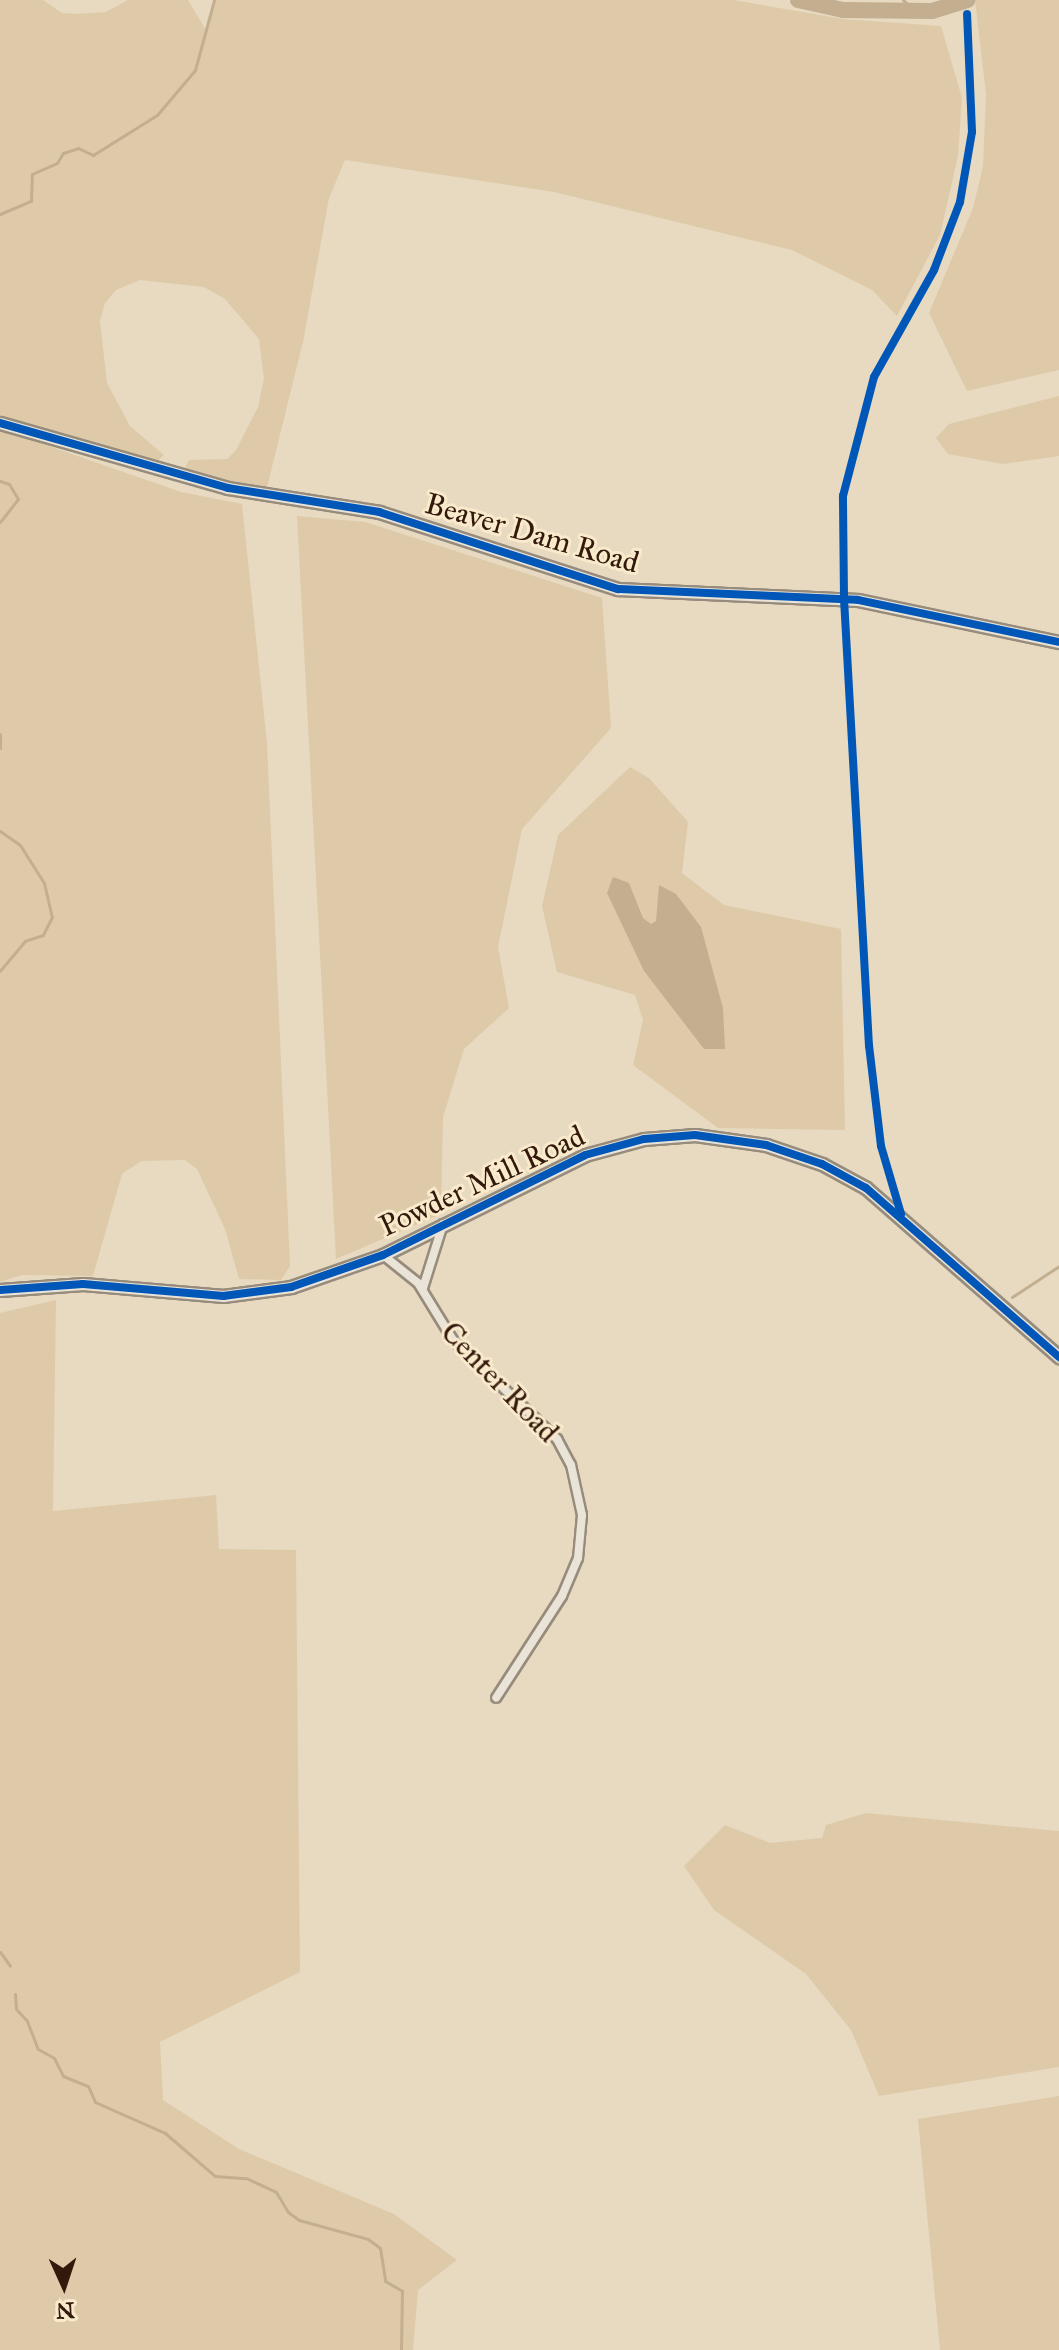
<!DOCTYPE html>
<html>
<head>
<meta charset="utf-8">
<style>
  body { margin:0 }
  #map { position:relative; width:1059px; height:2350px; overflow:hidden; background:#e7dac1; font-family:"IM FELL Great Primer",serif }
  div>[style] { position:absolute }
  .green>* { inset:0; background:#decaa9 }
  .water>* { inset:0; background:#c3af8f }
  .stream>* { height:3px; margin:-1.5px; padding:0 1.5px; transform-origin:1.5px; border-radius:1.5px; background:#c3af8f }
  .river>* { height:16px; margin:-8px; padding:0 8px; transform-origin:8px; border-radius:8px; background:#c3af8f }
  .roads { filter:drop-shadow(2px 0 #978c7c) drop-shadow(-2px 0 #978c7c) drop-shadow(0 2px #978c7c) drop-shadow(0 -2px #978c7c) }
  .street>* { height:8px; margin:-4px; padding:0 4px; transform-origin:4px; border-radius:4px; background:#eae3d7 }
  .secondary>* { height:11px; margin:-5.5px; padding:0 5.5px; transform-origin:5.5px; border-radius:5.5px; background:#eae3d7 }
  .cycleway>* { height:8px; margin:-4px; padding:0 4px; transform-origin:4px; border-radius:4px; background:#0057b8 }
  span { translate:-50% -50%; white-space:nowrap; text-align:center; line-height:1.15; -webkit-text-stroke:6px #faeacc; paint-order:stroke }
  .street-label { font-size:30px; color:#33190c }
  .north { position:absolute; left:24px; top:2246px; width:80px; height:80px; -webkit-text-stroke:6px #faeacc; paint-order:stroke; rotate:177deg; font-size:22px; font-weight:700; line-height:32px; text-align:center; color:#33190c }
  .north::after { content:''; display:block; margin:auto; width:28px; height:36px; background:#33190c; clip-path:polygon(50% 0,100% 100%,50% 72%,0 100%) }
</style>
</head>
<body>
<div id="map">
  <div class="green">
    <i style="clip-path:polygon(0 0,43px 0,62px 13px,77px 14px,106px 12px,128px 0,188px 0,206px 30px,214px 0,734px 0,843px 19px,941px 26px,962px 98px,958px 156px,940px 235px,897px 316px,872px 290px,792px 250px,554px 192px,345px 160px,329px 198px,303px 342px,265px 495px,182px 474px,189px 460px,227px 459px,236px 450px,258px 407px,264px 379px,259px 339px,225px 299px,204px 287px,140px 280px,116px 290px,105px 303px,100px 321px,107px 383px,130px 426px,164px 455px,152px 466px,0 423px)"></i>
    <i style="clip-path:polygon(975px 0,1059px 0,1059px 370px,967px 391px,929px 313px,973px 208px,983px 166px,986px 94px)"></i>
    <i style="clip-path:polygon(1059px 396px,1059px 456px,1003px 464px,948px 454px,936px 438px,949px 424px)"></i>
    <i style="clip-path:polygon(0 429px,181px 492px,242px 504px,267px 743px,290px 1266px,281px 1280px,239px 1279px,225px 1229px,197px 1169px,185px 1160px,141px 1161px,122px 1174px,93px 1276px,22px 1275px,0 1282px)"></i>
    <i style="clip-path:polygon(297px 516px,365px 522px,602px 598px,611px 728px,522px 829px,498px 947px,509px 1008px,464px 1049px,443px 1117px,441px 1214px,336px 1259px)"></i>
    <i style="clip-path:polygon(630px 767px,649px 778px,688px 822px,682px 873px,724px 905px,841px 929px,845px 1130px,718px 1128px,633px 1065px,643px 1020px,635px 995px,557px 972px,542px 906px,558px 835px)"></i>
    <i style="clip-path:polygon(56px 1300px,53px 1511px,216px 1495px,219px 1549px,296px 1550px,300px 1972px,160px 2042px,163px 2100px,239px 2149px,394px 2214px,457px 2260px,418px 2290px,413px 2350px,0 2350px,0 1313px)"></i>
    <i style="clip-path:polygon(866px 1813px,1059px 1831px,1059px 2067px,879px 2096px,851px 2030px,806px 1974px,714px 1910px,684px 1866px,725px 1825px,770px 1843px,822px 1838px,826px 1825px)"></i>
    <i style="clip-path:polygon(1059px 2096px,1059px 2350px,940px 2350px,918px 2119px)"></i>
  </div>
  <div class="water">
    <i style="clip-path:polygon(613px 877px,629px 883px,643px 918px,651px 924px,656px 921px,659px 885px,676px 894px,701px 927px,723px 1008px,725px 1049px,704px 1049px,644px 971px,607px 893px)"></i>
  </div>
  <div class="stream">
    <i style="left:903px;top:0;width:11px;rotate:41deg"></i>
    <i style="left:0;top:214px;width:34px;rotate:-23deg"></i>
    <i style="left:31px;top:201px;width:27px;rotate:-88deg"></i>
    <i style="left:32px;top:174px;width:27px;rotate:-24deg"></i>
    <i style="left:57px;top:163px;width:12px;rotate:-59deg"></i>
    <i style="left:63px;top:153px;width:16px;rotate:-18deg"></i>
    <i style="left:78px;top:148px;width:17px;rotate:25deg"></i>
    <i style="left:93px;top:155px;width:75px;rotate:-32deg"></i>
    <i style="left:157px;top:115px;width:59px;rotate:-49.8deg"></i>
    <i style="left:195px;top:70px;width:73px;rotate:-74.8deg"></i>
    <i style="left:0;top:481px;width:9px;rotate:18deg"></i>
    <i style="left:9px;top:484px;width:17px;rotate:59deg"></i>
    <i style="left:18px;top:499px;width:29px;rotate:128deg"></i>
    <i style="left:0;top:734px;width:14px;rotate:90deg"></i>
    <i style="left:0;top:831px;width:24px;rotate:35deg"></i>
    <i style="left:20px;top:845px;width:45px;rotate:57.7deg"></i>
    <i style="left:44px;top:883px;width:35px;rotate:77deg"></i>
    <i style="left:52px;top:917px;width:20px;rotate:117deg"></i>
    <i style="left:43px;top:935px;width:19px;rotate:162deg"></i>
    <i style="left:25px;top:941px;width:39px;rotate:130deg"></i>
    <i style="left:1012px;top:1297px;width:56px;rotate:-33.4deg"></i>
    <i style="left:0;top:1952px;width:17px;rotate:54deg"></i>
    <i style="left:15px;top:1994px;width:15px;rotate:86deg"></i>
    <i style="left:16px;top:2009px;width:16px;rotate:47deg"></i>
    <i style="left:27px;top:2021px;width:30px;rotate:69deg"></i>
    <i style="left:38px;top:2049px;width:18px;rotate:29deg"></i>
    <i style="left:54px;top:2058px;width:20px;rotate:63deg"></i>
    <i style="left:63px;top:2076px;width:27px;rotate:22deg"></i>
    <i style="left:88px;top:2086px;width:17px;rotate:66deg"></i>
    <i style="left:95px;top:2102px;width:77px;rotate:23.9deg"></i>
    <i style="left:165px;top:2133px;width:66px;rotate:40.7deg"></i>
    <i style="left:215px;top:2176px;width:31px;rotate:4deg"></i>
    <i style="left:246px;top:2178px;width:33px;rotate:25deg"></i>
    <i style="left:276px;top:2192px;width:23px;rotate:59deg"></i>
    <i style="left:288px;top:2212px;width:14px;rotate:36deg"></i>
    <i style="left:299px;top:2220px;width:72px;rotate:15.4deg"></i>
    <i style="left:368px;top:2239px;width:15px;rotate:37deg"></i>
    <i style="left:380px;top:2248px;width:33px;rotate:81deg"></i>
    <i style="left:385px;top:2281px;width:20px;rotate:30deg"></i>
    <i style="left:402px;top:2291px;width:59px;rotate:91deg"></i>
  </div>
  <div class="river">
    <i style="left:798px;top:0;width:46px;rotate:12.5deg"></i>
    <i style="left:843px;top:10px;width:89px;rotate:0.6deg"></i>
    <i style="left:932px;top:11px;width:37px;rotate:-17deg"></i>
  </div>
  <div class="roads">
    <div class="street">
      <i style="left:383px;top:1255px;width:45px;rotate:38.7deg"></i>
      <i style="left:418px;top:1283px;width:67px;rotate:58.4deg"></i>
      <i style="left:453px;top:1340px;width:144px;rotate:43.6deg"></i>
      <i style="left:557px;top:1439px;width:30px;rotate:62deg"></i>
      <i style="left:571px;top:1465px;width:51px;rotate:77.6deg"></i>
      <i style="left:582px;top:1515px;width:43px;rotate:95.3deg"></i>
      <i style="left:578px;top:1558px;width:41px;rotate:112.8deg"></i>
      <i style="left:562px;top:1596px;width:121px;rotate:122.9deg"></i>
      <i style="left:423px;top:1288px;width:67px;rotate:-72.6deg"></i>
    </div>
    <div class="secondary">
      <i style="left:0;top:423px;width:237px;rotate:15.9deg"></i>
      <i style="left:228px;top:488px;width:153px;rotate:9deg"></i>
      <i style="left:379px;top:512px;width:251px;rotate:17.9deg"></i>
      <i style="left:618px;top:589px;width:240px;rotate:2.6deg"></i>
      <i style="left:858px;top:600px;width:205px;rotate:11.8deg"></i>
      <i style="left:0;top:1290px;width:83px;rotate:-4.1deg"></i>
      <i style="left:83px;top:1284px;width:141px;rotate:4.9deg"></i>
      <i style="left:223px;top:1296px;width:69px;rotate:-7.5deg"></i>
      <i style="left:291px;top:1287px;width:97px;rotate:-19.2deg"></i>
      <i style="left:383px;top:1255px;width:225px;rotate:-26.3deg"></i>
      <i style="left:585px;top:1155px;width:61px;rotate:-15.2deg"></i>
      <i style="left:644px;top:1139px;width:51px;rotate:-4.5deg"></i>
      <i style="left:695px;top:1135px;width:72px;rotate:8deg"></i>
      <i style="left:766px;top:1145px;width:59px;rotate:18.7deg"></i>
      <i style="left:822px;top:1164px;width:50px;rotate:28.6deg"></i>
      <i style="left:866px;top:1188px;width:257px;rotate:41.2deg"></i>
    </div>
  </div>
  <div class="cycleway">
    <i style="left:0;top:423px;width:237px;rotate:15.9deg"></i>
    <i style="left:228px;top:488px;width:153px;rotate:9deg"></i>
    <i style="left:379px;top:512px;width:251px;rotate:17.9deg"></i>
    <i style="left:618px;top:589px;width:240px;rotate:2.6deg"></i>
    <i style="left:858px;top:600px;width:205px;rotate:11.8deg"></i>
    <i style="left:901px;top:1214px;width:71px;rotate:-106.4deg"></i>
    <i style="left:881px;top:1146px;width:101px;rotate:-96.8deg"></i>
    <i style="left:869px;top:1046px;width:449px;rotate:-93.2deg"></i>
    <i style="left:844px;top:598px;width:102px;rotate:-90.6deg"></i>
    <i style="left:843px;top:496px;width:123px;rotate:-75.4deg"></i>
    <i style="left:874px;top:377px;width:123px;rotate:-60.7deg"></i>
    <i style="left:934px;top:270px;width:73px;rotate:-69.1deg"></i>
    <i style="left:960px;top:202px;width:71px;rotate:-80.3deg"></i>
    <i style="left:972px;top:132px;width:118px;rotate:-92.4deg"></i>
    <i style="left:0;top:1290px;width:83px;rotate:-4.1deg"></i>
    <i style="left:83px;top:1284px;width:141px;rotate:4.9deg"></i>
    <i style="left:223px;top:1296px;width:69px;rotate:-7.5deg"></i>
    <i style="left:291px;top:1287px;width:97px;rotate:-19.2deg"></i>
    <i style="left:383px;top:1255px;width:225px;rotate:-26.3deg"></i>
    <i style="left:585px;top:1155px;width:61px;rotate:-15.2deg"></i>
    <i style="left:644px;top:1139px;width:51px;rotate:-4.5deg"></i>
    <i style="left:695px;top:1135px;width:72px;rotate:8deg"></i>
    <i style="left:766px;top:1145px;width:59px;rotate:18.7deg"></i>
    <i style="left:822px;top:1164px;width:50px;rotate:28.6deg"></i>
    <i style="left:866px;top:1188px;width:257px;rotate:41.2deg"></i>
  </div>
  <div class="street-label">
    <span style="left:532px;top:533px;rotate:16deg">Beaver Dam Road</span>
    <span style="left:482px;top:1181px;rotate:-25deg">Powder Mill Road</span>
    <span style="left:500px;top:1382px;rotate:46deg">Center Road</span>
  </div>
  <div class="north">N</div>
</div>
</body>
</html>
